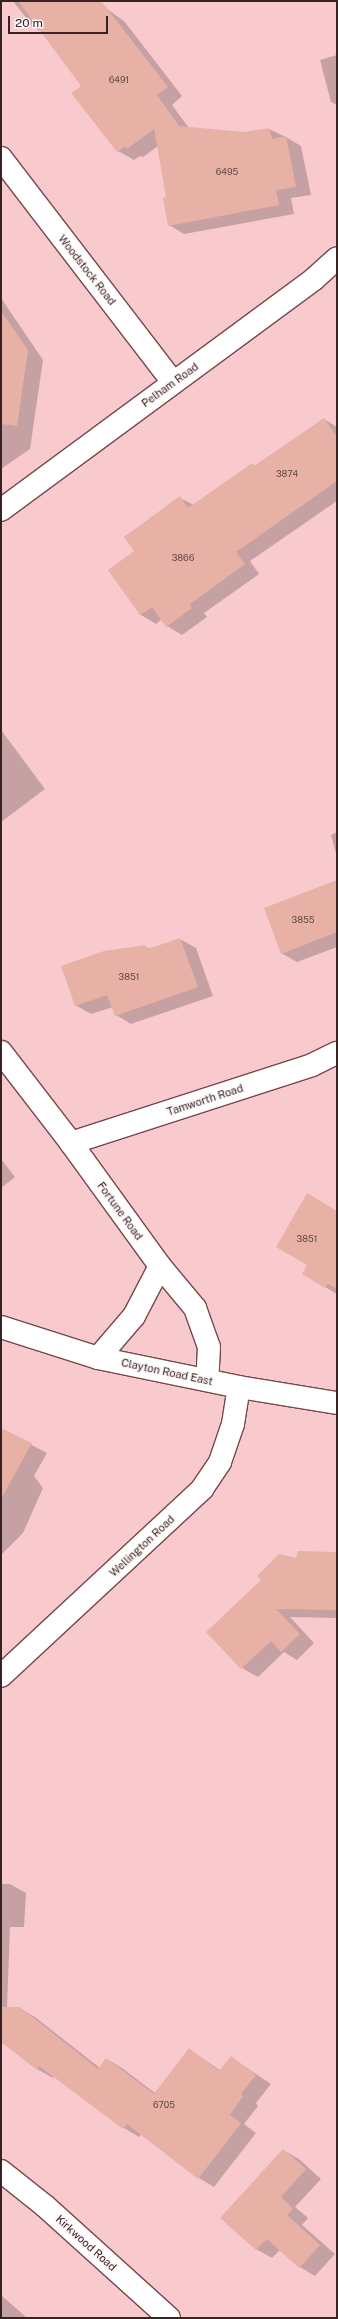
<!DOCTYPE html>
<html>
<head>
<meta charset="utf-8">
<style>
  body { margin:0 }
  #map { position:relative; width:338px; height:2319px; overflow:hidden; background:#f8cacd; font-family:"Public Sans",sans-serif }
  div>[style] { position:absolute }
  .shadow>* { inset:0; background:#0003 }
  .building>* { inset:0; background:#e7b2a5 }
  .roads { filter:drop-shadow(1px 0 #77484c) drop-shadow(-1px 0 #77484c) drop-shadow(0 1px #77484c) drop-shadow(0 -1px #77484c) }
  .street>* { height:22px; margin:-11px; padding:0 11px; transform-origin:11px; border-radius:11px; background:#fff }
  span { translate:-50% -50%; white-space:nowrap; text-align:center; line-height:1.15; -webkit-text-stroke:3px #fdf7f7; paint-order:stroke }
  .number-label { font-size:9px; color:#644744 }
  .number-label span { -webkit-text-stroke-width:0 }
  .street-label { font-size:11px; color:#382324 }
  .frame { position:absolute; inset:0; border:2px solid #382324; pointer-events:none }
  .scale { position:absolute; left:8px; top:16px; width:100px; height:18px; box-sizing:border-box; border:2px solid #382324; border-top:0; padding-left:5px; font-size:12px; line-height:14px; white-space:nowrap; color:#382324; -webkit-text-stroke:3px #fdf7f7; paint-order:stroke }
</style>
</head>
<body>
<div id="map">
  <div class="shadow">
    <i style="clip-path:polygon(13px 1px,96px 1px,124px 21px,182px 96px,172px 105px,189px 128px,244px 133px,269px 129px,286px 137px,301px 146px,311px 195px,291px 198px,294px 214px,184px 234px,169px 225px,168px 198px,158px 146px,143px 157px,140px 156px,134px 160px,118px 151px,73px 93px,82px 86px,42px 32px,33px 27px)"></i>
    <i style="clip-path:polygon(337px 55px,337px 105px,331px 102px,320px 60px)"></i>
    <i style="clip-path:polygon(1px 298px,43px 360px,30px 449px,1px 469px)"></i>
    <i style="clip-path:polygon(324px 419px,337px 427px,337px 501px,250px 561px,259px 574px,204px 613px,207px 617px,182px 635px,167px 626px,162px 619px,156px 624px,141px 615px,110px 571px,136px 552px,180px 498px,194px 505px,252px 464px,256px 466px)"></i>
    <i style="clip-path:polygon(1px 730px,45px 789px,1px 822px)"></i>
    <i style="clip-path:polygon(337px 832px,337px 857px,331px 835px)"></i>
    <i style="clip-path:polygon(337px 881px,337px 947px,297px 962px,281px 953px)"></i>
    <i style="clip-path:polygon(180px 939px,196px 948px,213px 996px,131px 1024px,116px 1015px,113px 1007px,91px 1014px,75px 1005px,145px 946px,150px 949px)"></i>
    <i style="clip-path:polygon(1px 1159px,15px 1177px,1px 1188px)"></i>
    <i style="clip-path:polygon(337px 1212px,337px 1294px,303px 1274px)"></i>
    <i style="clip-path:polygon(1px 1429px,47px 1453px,34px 1476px,43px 1488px,23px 1533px,1px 1555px)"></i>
    <i style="clip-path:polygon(337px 1553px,337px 1618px,290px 1617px,314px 1643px,297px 1660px,284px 1652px,258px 1677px,242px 1668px,207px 1632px)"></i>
    <i style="clip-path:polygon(1px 1884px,10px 1884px,26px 1893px,24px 1927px,10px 1927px,7px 2008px,19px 2008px,35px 2017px,100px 2068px,107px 2059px,122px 2068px,155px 2093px,189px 2049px,221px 2071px,231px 2057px,271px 2084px,256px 2103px,258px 2106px,244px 2124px,256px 2133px,214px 2187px,199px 2178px,141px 2134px,139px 2137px,124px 2128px,54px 2076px,53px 2078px,37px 2069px,1px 2041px)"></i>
    <i style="clip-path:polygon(283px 2150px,299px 2159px,321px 2179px,295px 2207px,308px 2218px,302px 2225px,335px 2254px,315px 2276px,300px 2267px,280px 2250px,272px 2258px,256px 2249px)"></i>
    <i style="clip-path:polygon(1px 2295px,27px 2318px,1px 2318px)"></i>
  </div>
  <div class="building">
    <i style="clip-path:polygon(18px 1px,101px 1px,168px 87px,157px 95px,179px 126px,244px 132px,269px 128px,272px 139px,286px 136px,296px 187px,276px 190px,279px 205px,168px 226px,163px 198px,166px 197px,154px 129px,127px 149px,125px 146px,117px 152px,71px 93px,81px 86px)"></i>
    <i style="clip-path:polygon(1px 311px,28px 350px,17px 426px,1px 424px)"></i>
    <i style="clip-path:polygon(324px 418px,337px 437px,337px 481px,236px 552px,245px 564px,190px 604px,192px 608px,166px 627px,152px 607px,140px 615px,108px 570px,134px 551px,124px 537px,180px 496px,188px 508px,252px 463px,254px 466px)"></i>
    <i style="clip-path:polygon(337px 880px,337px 932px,281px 954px,264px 908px)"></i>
    <i style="clip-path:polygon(180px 938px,198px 987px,115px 1016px,107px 995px,75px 1006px,61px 966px,104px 951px,145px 945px,148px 949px)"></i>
    <i style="clip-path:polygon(307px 1193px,337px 1211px,337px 1289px,328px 1284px,325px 1288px,302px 1274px,307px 1265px,276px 1247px)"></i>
    <i style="clip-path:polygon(1px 1428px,32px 1443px,1px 1499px)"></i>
    <i style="clip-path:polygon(298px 1551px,337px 1552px,337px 1610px,276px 1609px,300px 1634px,281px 1652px,271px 1641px,241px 1669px,206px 1632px,261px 1580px,257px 1576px,279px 1554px,296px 1558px)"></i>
    <i style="clip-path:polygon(1px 2007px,20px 2007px,98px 2069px,106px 2058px,154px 2094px,189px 2048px,219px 2071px,231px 2056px,256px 2075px,241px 2094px,243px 2096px,230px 2115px,241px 2123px,198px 2179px,127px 2124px,123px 2129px,39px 2066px,37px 2070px,1px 2042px)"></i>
    <i style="clip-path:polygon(283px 2149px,306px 2169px,281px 2197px,293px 2209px,287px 2215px,320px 2245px,299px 2268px,267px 2239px,256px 2250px,220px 2218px)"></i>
  </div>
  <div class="roads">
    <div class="street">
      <i style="left:1px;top:158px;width:282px;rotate:52.5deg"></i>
      <i style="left:1px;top:510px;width:389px;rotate:-36.4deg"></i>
      <i style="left:314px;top:279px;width:31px;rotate:-42deg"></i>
      <i style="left:1px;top:1052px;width:115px;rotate:52.4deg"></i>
      <i style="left:71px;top:1143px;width:152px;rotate:54.1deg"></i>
      <i style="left:160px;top:1266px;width:55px;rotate:50.2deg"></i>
      <i style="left:195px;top:1308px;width:41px;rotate:70.3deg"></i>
      <i style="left:209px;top:1347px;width:33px;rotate:93deg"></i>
      <i style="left:71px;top:1143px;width:253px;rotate:-17.9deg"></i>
      <i style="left:312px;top:1065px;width:28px;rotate:-26deg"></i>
      <i style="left:1px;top:1327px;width:102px;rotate:17.7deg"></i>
      <i style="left:98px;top:1358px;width:144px;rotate:11.6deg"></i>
      <i style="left:239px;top:1387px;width:99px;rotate:9.3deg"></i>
      <i style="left:98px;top:1358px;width:55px;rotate:-49.4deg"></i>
      <i style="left:134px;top:1316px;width:56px;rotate:-62.5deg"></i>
      <i style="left:1px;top:1676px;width:275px;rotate:-42.9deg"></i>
      <i style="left:202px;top:1489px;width:32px;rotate:-56deg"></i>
      <i style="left:220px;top:1462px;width:40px;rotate:-71.1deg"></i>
      <i style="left:233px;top:1424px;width:37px;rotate:-81deg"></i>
      <i style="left:1px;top:2171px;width:56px;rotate:38.5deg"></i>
      <i style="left:45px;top:2206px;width:167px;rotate:42.1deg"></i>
    </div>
  </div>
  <div class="number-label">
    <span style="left:119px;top:80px">6491</span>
    <span style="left:227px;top:172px">6495</span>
    <span style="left:287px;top:474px">3874</span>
    <span style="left:183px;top:558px">3866</span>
    <span style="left:303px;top:920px">3855</span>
    <span style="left:129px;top:977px">3851</span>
    <span style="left:307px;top:1239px">3851</span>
    <span style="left:164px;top:2105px">6705</span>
  </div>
  <div class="street-label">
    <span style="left:87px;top:270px;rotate:52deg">Woodstock Road</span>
    <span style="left:170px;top:385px;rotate:-36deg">Pelham Road</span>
    <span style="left:205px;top:1100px;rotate:-18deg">Tamworth Road</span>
    <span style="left:120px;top:1211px;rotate:54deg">Fortune Road</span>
    <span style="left:167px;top:1372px;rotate:12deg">Clayton Road East</span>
    <span style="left:142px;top:1546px;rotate:-43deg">Wellington Road</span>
    <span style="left:86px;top:2243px;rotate:42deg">Kirkwood Road</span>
  </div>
  <div class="frame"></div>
  <div class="scale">20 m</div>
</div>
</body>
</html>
